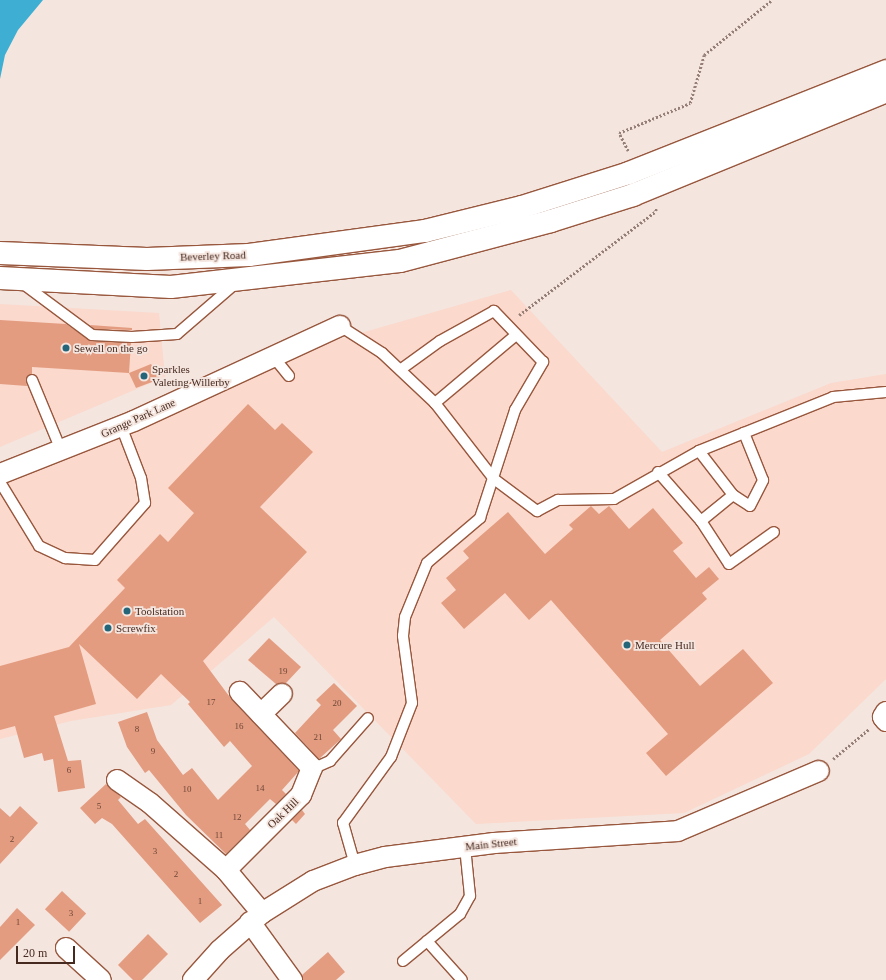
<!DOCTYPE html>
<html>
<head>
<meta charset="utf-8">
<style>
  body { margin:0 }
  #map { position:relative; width:886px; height:980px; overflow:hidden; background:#f4e5df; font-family:"Times New Roman",serif }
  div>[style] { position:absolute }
  .built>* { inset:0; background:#fbd9cc }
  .water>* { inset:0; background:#3eafd2 }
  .building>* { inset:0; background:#e39c80; transform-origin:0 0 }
  .path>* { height:2.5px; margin-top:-1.25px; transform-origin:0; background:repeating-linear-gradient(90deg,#967f76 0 2px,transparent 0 4px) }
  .roads { filter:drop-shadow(1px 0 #98573d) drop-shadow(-1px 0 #98573d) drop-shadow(0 1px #98573d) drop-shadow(0 -1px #98573d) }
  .lane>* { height:10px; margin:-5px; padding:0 5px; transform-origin:5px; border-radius:5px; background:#fff }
  .street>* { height:20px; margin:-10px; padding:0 10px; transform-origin:10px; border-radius:10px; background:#fff }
  .highway>* { height:22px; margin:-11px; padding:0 11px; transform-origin:11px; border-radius:11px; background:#fff }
  .dots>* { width:11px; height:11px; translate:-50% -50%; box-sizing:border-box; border:2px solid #f4e5df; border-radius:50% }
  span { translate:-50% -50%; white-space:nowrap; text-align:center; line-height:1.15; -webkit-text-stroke:3.5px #f4e5df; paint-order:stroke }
  .number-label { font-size:9px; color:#6e4637 }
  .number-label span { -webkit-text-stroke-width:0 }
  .street-label { font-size:11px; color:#472a1f }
  .poi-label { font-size:11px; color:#472a1f }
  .left { translate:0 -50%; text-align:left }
  .scale { position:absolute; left:16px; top:946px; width:59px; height:18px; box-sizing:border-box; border:2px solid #472a1f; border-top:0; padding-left:5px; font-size:12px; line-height:14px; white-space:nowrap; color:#472a1f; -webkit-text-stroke:3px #f4e5df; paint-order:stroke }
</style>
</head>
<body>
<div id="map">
  <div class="built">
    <i style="clip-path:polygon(511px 290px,662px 452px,831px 383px,886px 374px,886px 679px,809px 754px,684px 813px,476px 824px,274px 617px,171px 705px,71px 721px,0 739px,0 484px,333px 341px)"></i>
    <i style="clip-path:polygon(0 304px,159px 313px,165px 377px,0 447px)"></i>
  </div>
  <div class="water">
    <i style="clip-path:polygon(0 0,43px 0,18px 30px,5px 55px,0 79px)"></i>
  </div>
  <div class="building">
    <i style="clip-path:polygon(0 320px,66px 324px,91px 341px,131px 343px,129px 373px,32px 367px,32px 374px,26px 379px,27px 386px,0 384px)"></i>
    <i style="clip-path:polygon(90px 325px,132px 328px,132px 330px,94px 329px)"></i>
    <i style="clip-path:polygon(151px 364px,160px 379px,136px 388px,129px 373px)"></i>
    <i style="clip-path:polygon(248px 404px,275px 430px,282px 423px,313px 452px,260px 507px,307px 552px,203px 661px,232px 700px,299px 771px,282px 790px,286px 794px,276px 804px,270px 799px,245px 824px,250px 830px,226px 854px,186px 815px,149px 770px,145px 773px,127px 747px,118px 722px,147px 712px,157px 740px,183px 775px,192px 768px,218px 800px,252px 766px,230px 741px,224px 747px,188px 704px,190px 702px,161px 674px,137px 699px,79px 644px,96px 704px,54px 716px,68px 761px,81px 760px,85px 788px,58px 792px,53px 759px,44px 761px,42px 753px,24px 758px,15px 726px,0 730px,0 666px,69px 647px,125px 588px,117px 580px,160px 534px,168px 542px,194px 513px,168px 488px)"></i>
    <i style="clip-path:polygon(591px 506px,599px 514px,609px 506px,629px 529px,653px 508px,683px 543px,673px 551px,696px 578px,709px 567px,719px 579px,702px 593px,707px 599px,660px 640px,700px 686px,743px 649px,773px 683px,666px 776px,646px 753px,668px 734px,551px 600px,529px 620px,505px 593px,464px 629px,441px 603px,456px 590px,446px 578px,469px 558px,463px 551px,508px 512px,545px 554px,573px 529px,569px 525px)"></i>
    <i style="clip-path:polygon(269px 638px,301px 667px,286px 683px,276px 684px,248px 660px)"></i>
    <i style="clip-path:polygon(334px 683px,357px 706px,333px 730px,341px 739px,319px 759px,295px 733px,321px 705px,316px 700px)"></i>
    <i style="clip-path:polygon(106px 784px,121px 797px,118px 800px,138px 824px,145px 819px,222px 905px,200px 923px,112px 824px,102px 818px,95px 824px,80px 808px)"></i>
    <i style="clip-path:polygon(20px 806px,38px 823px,0 864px,0 808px,10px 817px)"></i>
    <i style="clip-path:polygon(302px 810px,305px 814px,296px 824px,292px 820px)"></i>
    <i style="left:62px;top:891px;width:33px;height:25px;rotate:43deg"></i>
    <i style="clip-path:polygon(17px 908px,35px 925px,0 960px,0 927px)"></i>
    <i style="clip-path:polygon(148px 934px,168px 954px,142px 980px,133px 980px,118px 965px)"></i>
    <i style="clip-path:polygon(328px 952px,345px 972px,336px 980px,303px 980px,302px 975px)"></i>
  </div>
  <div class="path">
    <i style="left:628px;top:151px;width:20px;rotate:-117deg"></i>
    <i style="left:619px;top:133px;width:77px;rotate:-22.9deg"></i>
    <i style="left:690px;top:103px;width:50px;rotate:-73.7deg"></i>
    <i style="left:704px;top:55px;width:87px;rotate:-39deg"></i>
    <i style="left:519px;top:315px;width:172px;rotate:-37.2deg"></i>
    <i style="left:656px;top:211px;width:3px;rotate:-108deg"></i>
    <i style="left:833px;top:759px;width:47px;rotate:-39.8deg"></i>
  </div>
  <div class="roads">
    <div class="lane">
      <i style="left:22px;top:283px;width:87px;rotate:36.6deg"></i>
      <i style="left:92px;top:335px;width:40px;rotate:2.9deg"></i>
      <i style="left:132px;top:337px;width:45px;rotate:-3.8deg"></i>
      <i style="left:177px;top:334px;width:78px;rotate:-40.8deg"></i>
      <i style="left:340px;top:326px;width:50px;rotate:32.7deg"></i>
      <i style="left:382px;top:353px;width:73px;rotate:43.3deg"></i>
      <i style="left:435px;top:403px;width:96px;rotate:52.2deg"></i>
      <i style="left:494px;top:479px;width:54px;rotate:36.7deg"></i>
      <i style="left:537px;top:511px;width:24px;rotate:-28deg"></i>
      <i style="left:558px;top:500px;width:56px;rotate:-1deg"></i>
      <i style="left:614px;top:499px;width:98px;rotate:-29.5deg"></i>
      <i style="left:699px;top:451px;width:144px;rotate:-21.9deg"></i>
      <i style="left:833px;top:397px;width:53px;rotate:-5.4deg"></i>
      <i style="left:272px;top:355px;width:27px;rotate:51deg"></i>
      <i style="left:32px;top:380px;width:76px;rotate:67.5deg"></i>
      <i style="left:435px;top:403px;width:106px;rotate:-40deg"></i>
      <i style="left:699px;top:451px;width:56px;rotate:52.3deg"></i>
      <i style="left:733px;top:495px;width:20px;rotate:33deg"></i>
      <i style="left:750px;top:506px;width:29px;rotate:-63deg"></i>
      <i style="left:763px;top:480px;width:51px;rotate:-112deg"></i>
      <i style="left:658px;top:472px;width:65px;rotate:48.7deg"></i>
      <i style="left:701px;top:521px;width:51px;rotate:56.9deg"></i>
      <i style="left:729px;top:564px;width:55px;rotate:-35.4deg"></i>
      <i style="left:0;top:482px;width:75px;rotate:58.6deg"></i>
      <i style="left:39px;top:546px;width:29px;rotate:25deg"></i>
      <i style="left:65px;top:558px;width:30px;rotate:4deg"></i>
      <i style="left:95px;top:560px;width:76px;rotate:-48.7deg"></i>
      <i style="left:145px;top:503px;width:25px;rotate:-99deg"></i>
      <i style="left:141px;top:478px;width:56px;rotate:-111deg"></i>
      <i style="left:701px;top:521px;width:41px;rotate:-39.1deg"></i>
      <i style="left:312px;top:769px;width:20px;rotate:-24deg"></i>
      <i style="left:330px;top:761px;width:57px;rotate:-48.5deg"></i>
      <i style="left:355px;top:865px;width:44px;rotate:-105.9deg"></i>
      <i style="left:343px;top:823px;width:82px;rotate:-54deg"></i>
      <i style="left:391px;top:757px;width:58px;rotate:-68.7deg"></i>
      <i style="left:412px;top:703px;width:68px;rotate:-97.7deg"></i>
      <i style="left:403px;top:636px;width:19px;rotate:-84deg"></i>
      <i style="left:405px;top:617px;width:58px;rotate:-67.8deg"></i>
      <i style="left:427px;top:563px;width:70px;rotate:-40.3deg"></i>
      <i style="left:480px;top:518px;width:114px;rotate:-72deg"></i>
      <i style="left:515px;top:410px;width:56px;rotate:-59.7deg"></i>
      <i style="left:543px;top:362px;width:71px;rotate:-133.9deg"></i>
      <i style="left:494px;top:311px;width:62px;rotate:150.9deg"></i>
      <i style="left:440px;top:341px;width:49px;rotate:144.1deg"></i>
      <i style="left:427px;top:941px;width:52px;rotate:48.1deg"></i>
      <i style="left:403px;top:961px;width:74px;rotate:-39.5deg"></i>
      <i style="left:460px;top:914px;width:21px;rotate:-61deg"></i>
      <i style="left:470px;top:896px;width:49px;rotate:-95.8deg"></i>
    </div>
    <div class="street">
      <i style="left:0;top:474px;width:144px;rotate:-21.6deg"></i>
      <i style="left:134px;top:421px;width:227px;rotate:-24.8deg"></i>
      <i style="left:886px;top:712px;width:6px;rotate:121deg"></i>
      <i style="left:883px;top:717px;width:5px;rotate:53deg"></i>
      <i style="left:261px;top:714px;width:29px;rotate:-44deg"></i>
      <i style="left:117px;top:780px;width:40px;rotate:34.9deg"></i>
      <i style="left:150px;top:803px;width:101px;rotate:41.4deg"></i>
      <i style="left:226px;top:870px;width:56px;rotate:50.1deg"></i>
      <i style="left:226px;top:870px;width:106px;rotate:-45deg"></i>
      <i style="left:301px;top:795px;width:29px;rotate:-68deg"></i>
      <i style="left:312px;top:768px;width:105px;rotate:-133.5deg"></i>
      <i style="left:250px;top:922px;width:72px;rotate:54.1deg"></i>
      <i style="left:66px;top:948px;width:47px;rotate:42.4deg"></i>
      <i style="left:193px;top:980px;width:40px;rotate:-48deg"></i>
      <i style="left:220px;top:950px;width:56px;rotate:-41.4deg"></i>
      <i style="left:262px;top:913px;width:60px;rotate:-32.1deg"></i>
      <i style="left:313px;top:881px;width:45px;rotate:-20.9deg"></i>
      <i style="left:355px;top:865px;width:31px;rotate:-15deg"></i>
      <i style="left:385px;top:857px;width:110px;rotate:-7.3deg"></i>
      <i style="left:494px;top:843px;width:184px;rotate:-3.7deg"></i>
      <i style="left:678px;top:831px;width:153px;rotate:-23.1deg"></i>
    </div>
    <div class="highway">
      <i style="left:0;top:253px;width:147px;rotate:2.3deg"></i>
      <i style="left:147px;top:259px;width:102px;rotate:-2.2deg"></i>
      <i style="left:249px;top:255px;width:178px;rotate:-7.8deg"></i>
      <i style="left:425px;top:231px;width:100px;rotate:-13.9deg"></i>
      <i style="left:522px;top:207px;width:112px;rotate:-17.6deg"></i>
      <i style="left:629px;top:173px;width:277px;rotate:-21.6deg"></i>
      <i style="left:0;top:278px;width:171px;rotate:3deg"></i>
      <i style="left:171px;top:287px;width:230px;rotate:-6.5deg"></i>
      <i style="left:400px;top:261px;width:156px;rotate:-14.8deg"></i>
      <i style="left:551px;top:221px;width:86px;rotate:-17.6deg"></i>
      <i style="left:633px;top:195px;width:274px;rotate:-22.3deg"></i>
    </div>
  </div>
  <div class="dots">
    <i style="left:66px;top:348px;background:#25657a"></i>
    <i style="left:144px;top:376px;background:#25657a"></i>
    <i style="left:127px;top:611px;background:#25657a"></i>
    <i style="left:108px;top:628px;background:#25657a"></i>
    <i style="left:627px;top:645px;background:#25657a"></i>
  </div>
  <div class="number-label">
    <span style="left:283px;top:671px">19</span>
    <span style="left:211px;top:702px">17</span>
    <span style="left:337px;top:703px">20</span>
    <span style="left:239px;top:726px">16</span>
    <span style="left:137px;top:729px">8</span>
    <span style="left:318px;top:737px">21</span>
    <span style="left:153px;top:751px">9</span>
    <span style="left:69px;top:770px">6</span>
    <span style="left:260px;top:788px">14</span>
    <span style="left:187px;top:789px">10</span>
    <span style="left:99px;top:806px">5</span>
    <span style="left:237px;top:817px">12</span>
    <span style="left:219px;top:835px">11</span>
    <span style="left:12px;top:839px">2</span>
    <span style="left:155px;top:851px">3</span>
    <span style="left:176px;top:874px">2</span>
    <span style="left:200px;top:901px">1</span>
    <span style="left:71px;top:913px">3</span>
    <span style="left:18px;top:922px">1</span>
  </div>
  <div class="street-label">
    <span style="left:213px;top:256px;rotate:-2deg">Beverley Road</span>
    <span style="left:138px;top:418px;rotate:-24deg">Grange Park Lane</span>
    <span style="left:283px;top:813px;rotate:-44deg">Oak Hill</span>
    <span style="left:491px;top:844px;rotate:-6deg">Main Street</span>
  </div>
  <div class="poi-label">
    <span class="left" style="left:74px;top:348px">Sewell on the go</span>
    <span class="left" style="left:152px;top:376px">Sparkles<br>Valeting Willerby</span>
    <span class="left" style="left:135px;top:611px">Toolstation</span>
    <span class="left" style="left:116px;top:628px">Screwfix</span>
    <span class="left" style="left:635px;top:645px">Mercure Hull</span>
  </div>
  <div class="scale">20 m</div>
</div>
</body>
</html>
